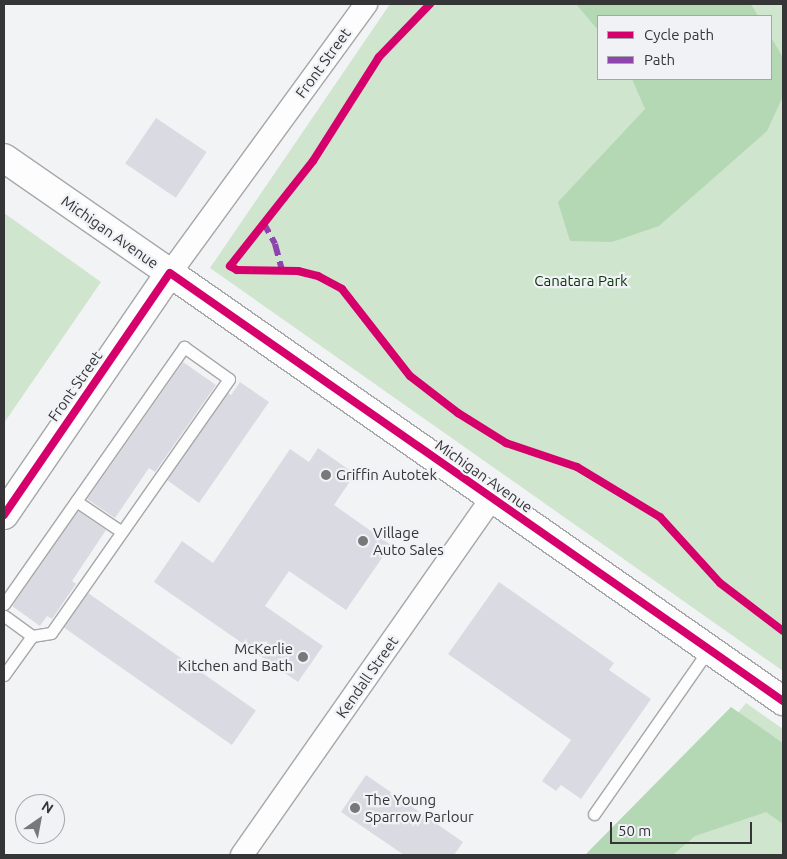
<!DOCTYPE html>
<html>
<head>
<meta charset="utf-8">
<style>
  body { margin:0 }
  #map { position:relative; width:787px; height:859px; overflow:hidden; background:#f2f3f5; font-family:Ubuntu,sans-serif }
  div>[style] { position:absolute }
  .green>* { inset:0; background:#cfe5ce }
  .forest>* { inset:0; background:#b4d8b4 }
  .building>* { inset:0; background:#dadbe2; transform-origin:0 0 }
  .roads { filter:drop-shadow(1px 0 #a7a7a9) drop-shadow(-1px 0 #a7a7a9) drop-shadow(0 1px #a7a7a9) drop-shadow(0 -1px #a7a7a9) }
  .service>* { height:11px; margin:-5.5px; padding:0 5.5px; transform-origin:5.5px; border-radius:5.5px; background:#fdfdfe }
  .minor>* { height:22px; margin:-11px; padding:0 11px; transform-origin:11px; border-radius:11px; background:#fdfdfe }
  .tertiary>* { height:28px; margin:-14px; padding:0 14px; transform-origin:14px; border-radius:14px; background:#fdfdfe }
  .secondary>* { height:28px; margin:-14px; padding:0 14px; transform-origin:14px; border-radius:14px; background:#fdfdfe }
  .quiet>* { height:6px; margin-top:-3px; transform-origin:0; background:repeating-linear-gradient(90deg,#8e44ad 0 12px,transparent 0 18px) }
  .cycleway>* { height:8px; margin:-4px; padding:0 4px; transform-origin:4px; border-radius:4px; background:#d6006c }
  .dots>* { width:14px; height:14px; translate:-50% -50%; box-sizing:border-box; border:2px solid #f1f2f6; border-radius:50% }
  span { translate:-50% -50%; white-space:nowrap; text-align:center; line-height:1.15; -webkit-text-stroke:4.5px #f1f2f6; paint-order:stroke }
  .street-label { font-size:15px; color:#353537 }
  .park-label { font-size:15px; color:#063508 }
  .poi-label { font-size:15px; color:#353537 }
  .left { translate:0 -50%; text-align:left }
  .right { translate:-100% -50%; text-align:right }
  .frame { position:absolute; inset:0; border:5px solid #353537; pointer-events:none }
  .legend { position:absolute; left:597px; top:15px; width:175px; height:65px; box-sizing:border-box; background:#f1f2f6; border:1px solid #a6a6aa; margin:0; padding:6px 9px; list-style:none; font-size:15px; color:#353537 }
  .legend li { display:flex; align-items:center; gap:10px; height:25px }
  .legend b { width:25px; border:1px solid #a6a6aa }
  .north { position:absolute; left:15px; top:794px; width:50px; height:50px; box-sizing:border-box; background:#f1f2f6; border:1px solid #a6a6aa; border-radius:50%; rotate:33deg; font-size:14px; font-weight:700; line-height:20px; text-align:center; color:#353537 }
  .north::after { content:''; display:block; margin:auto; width:18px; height:22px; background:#77787a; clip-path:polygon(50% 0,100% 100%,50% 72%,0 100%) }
  .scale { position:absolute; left:610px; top:822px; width:142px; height:22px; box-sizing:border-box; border:2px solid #353537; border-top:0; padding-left:6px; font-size:15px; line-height:18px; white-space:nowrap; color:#353537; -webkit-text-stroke:4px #f1f2f6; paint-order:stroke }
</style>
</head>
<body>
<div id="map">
  <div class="green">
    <i style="clip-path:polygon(evenodd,390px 4px,783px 4px,783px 671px,210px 268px,390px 4px,598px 16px,771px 16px,771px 79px,598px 79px,598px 16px)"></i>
    <i style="clip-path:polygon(4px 213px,101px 282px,4px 423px)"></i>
    <i style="clip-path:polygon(746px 703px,783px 729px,783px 855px,598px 855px,707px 751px)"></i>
  </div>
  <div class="forest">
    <i style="clip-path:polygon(576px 4px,751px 4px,758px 16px,598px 16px,598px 30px)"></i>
    <i style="clip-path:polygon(771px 37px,782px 56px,783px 96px,767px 131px,659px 226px,612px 242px,570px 241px,558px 202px,645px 109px,632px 79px,771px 79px)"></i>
    <i style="clip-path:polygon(731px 707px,783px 743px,783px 824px,766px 812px,695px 836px,673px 855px,585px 855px)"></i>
  </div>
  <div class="building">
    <i style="left:156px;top:118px;width:61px;height:55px;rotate:34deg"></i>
    <i style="clip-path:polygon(183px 362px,216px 385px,155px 472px,149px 468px,115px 518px,87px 499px)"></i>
    <i style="clip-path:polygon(240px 382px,269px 402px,199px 503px,167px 480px,228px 393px,231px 395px)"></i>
    <i style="clip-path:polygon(318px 448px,355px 474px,334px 505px,391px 545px,346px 610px,289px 571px,265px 606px,323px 646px,298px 682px,154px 582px,182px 541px,213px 563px,290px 449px,309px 462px)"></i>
    <i style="clip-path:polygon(78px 511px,106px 530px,72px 581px,76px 584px,52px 619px,47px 616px,40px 626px,12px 606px)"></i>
    <i style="clip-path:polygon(499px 582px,614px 663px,609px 670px,651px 699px,581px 799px,561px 785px,556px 791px,542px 781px,571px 740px,448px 654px)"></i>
    <i style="left:88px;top:593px;width:205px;height:42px;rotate:35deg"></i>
    <i style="clip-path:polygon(366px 775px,463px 842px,454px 855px,404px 855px,341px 812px)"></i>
  </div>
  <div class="roads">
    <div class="service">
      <i style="left:76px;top:501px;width:55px;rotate:34deg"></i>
      <i style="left:4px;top:604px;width:314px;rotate:-55deg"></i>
      <i style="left:184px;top:347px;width:55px;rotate:35.4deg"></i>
      <i style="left:229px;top:379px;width:310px;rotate:125deg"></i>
      <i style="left:51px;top:633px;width:19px;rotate:171deg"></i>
      <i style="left:32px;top:636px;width:34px;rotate:-144deg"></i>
      <i style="left:4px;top:675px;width:48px;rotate:-54.3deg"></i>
      <i style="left:594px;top:814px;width:201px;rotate:-55.1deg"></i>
    </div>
    <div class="minor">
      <i style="left:170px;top:273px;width:333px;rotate:-53.9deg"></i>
      <i style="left:242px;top:855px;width:436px;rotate:-55deg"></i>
    </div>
    <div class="tertiary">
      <i style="left:4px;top:158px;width:202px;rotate:34.7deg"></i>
    </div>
    <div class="secondary">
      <i style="left:4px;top:515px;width:293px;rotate:-55.6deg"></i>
      <i style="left:170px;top:273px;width:748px;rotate:34.92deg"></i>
    </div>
  </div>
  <div class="quiet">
    <i style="left:263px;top:222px;width:25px;rotate:61deg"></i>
    <i style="left:275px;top:244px;width:28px;rotate:75deg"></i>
  </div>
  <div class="cycleway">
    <i style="left:430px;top:4px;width:74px;rotate:133.9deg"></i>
    <i style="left:379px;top:57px;width:123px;rotate:122.4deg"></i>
    <i style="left:313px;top:161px;width:134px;rotate:128.3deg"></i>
    <i style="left:230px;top:266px;width:8px;rotate:30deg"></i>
    <i style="left:237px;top:270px;width:61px;rotate:0.9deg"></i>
    <i style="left:298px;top:271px;width:21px;rotate:14deg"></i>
    <i style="left:318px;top:276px;width:27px;rotate:28deg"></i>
    <i style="left:342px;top:289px;width:110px;rotate:52deg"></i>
    <i style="left:410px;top:376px;width:61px;rotate:37.6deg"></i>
    <i style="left:458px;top:413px;width:57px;rotate:32deg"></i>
    <i style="left:506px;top:443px;width:75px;rotate:18.7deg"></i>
    <i style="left:577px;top:467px;width:97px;rotate:31.1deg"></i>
    <i style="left:660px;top:517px;width:89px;rotate:47.7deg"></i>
    <i style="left:720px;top:583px;width:79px;rotate:37.3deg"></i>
    <i style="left:4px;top:515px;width:293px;rotate:-55.6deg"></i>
    <i style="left:170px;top:273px;width:748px;rotate:34.92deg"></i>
  </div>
  <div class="dots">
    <i style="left:326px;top:475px;background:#77787a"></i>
    <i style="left:363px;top:541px;background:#77787a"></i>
    <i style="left:303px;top:657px;background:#77787a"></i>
    <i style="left:355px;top:808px;background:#77787a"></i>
  </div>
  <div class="street-label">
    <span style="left:323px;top:63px;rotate:-54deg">Front Street</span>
    <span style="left:110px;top:232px;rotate:35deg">Michigan Avenue</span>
    <span style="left:75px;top:386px;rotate:-55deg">Front Street</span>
    <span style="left:484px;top:476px;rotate:35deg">Michigan Avenue</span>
    <span style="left:367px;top:677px;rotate:-55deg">Kendall Street</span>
  </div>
  <div class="park-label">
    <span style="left:581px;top:281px">Canatara Park</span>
  </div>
  <div class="poi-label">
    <span class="left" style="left:336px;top:475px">Griffin Autotek</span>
    <span class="left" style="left:373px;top:541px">Village<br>Auto Sales</span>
    <span class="right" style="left:293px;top:657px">McKerlie<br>Kitchen and Bath</span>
    <span class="left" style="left:365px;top:808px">The Young<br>Sparrow Parlour</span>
  </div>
  <div class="frame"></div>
  <ul class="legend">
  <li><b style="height:6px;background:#d6006c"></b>Cycle path</li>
  <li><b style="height:6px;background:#8e44ad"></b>Path</li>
  </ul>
  <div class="north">N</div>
  <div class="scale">50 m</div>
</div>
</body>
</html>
